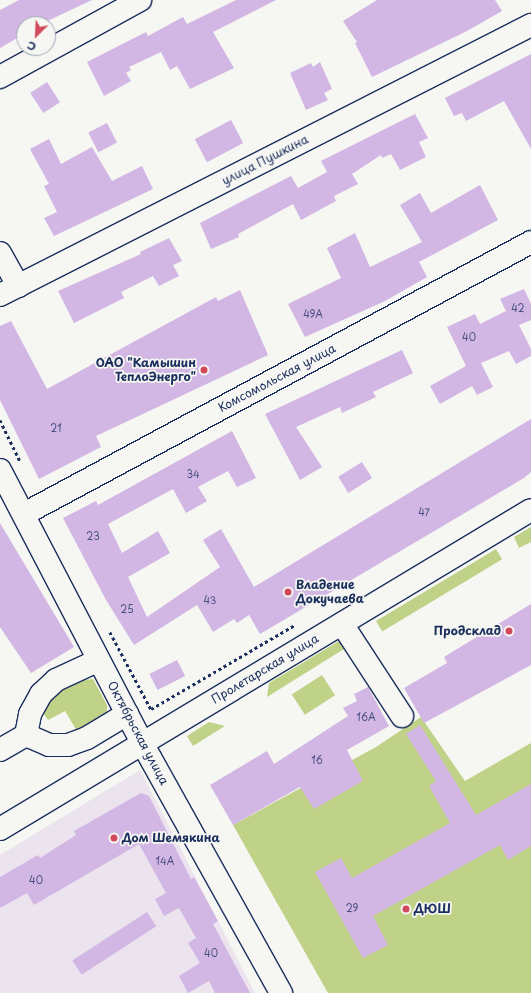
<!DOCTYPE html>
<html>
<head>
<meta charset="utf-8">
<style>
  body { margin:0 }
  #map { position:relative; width:531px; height:993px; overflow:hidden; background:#f6f6f2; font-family:"Playpen Sans",sans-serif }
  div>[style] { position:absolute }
  .built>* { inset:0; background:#ebe3ee }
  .green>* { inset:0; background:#c0d287; transform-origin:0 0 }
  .building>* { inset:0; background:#d2b6e4; transform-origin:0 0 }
  .path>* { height:2.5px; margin-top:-1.25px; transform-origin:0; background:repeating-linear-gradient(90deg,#1b2f5e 0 3px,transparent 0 6px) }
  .roads { filter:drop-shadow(1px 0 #1b2f5e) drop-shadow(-1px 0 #1b2f5e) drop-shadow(0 1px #1b2f5e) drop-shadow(0 -1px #1b2f5e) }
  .minor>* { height:22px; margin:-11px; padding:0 11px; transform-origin:11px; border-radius:11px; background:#f6f6f2 }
  .major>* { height:22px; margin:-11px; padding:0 11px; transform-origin:11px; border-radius:11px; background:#f6f6f2 }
  .dots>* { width:11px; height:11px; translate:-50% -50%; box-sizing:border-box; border:2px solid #f6f6f2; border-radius:50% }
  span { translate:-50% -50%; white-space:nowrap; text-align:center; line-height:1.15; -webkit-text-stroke:3.5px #f6f6f2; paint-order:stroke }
  .number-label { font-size:10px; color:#495180 }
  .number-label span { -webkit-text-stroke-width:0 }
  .street-label { font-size:12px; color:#1b2f5e }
  .poi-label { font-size:12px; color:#1b2f5e; font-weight:700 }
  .right { translate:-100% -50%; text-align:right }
  .left { translate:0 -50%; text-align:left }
  .north { position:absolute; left:16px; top:16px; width:40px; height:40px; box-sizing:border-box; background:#f6f6f2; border:1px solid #9ea6b7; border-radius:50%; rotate:204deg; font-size:11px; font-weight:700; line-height:16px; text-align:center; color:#1b2f5e }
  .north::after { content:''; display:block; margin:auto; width:14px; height:18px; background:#d1495b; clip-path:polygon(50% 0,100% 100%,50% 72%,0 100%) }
</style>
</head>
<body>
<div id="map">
  <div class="built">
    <i style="clip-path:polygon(140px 770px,255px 993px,0 993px,0 855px)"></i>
  </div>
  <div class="green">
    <i style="clip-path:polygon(531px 527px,531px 542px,519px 548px,514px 537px)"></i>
    <i style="left:496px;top:549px;width:12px;height:140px;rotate:59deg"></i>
    <i style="clip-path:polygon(339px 641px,352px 644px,267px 697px,269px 683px)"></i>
    <i style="left:322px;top:675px;width:24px;height:36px;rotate:57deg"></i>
    <i style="clip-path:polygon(93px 679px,107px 705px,107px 713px,77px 731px,65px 711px,48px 720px,42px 711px,47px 696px,65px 682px)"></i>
    <i style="clip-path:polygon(421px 717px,465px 781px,531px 743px,531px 993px,328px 993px,233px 825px,376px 747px)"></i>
    <i style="clip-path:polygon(209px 722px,225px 726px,193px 746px,187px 736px)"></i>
  </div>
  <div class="building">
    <i style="clip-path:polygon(19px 0,92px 0,41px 24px,24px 24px,24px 34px,0 48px,0 10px)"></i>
    <i style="clip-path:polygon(236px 0,276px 0,213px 32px,234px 68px,190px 89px,177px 66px,170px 70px,161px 52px,129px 67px,131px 70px,126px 73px,131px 81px,104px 96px,87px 62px,146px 32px,148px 36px,183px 17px,187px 24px)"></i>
    <i style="clip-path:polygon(377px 0,495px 0,502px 11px,467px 31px,372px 77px,355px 43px,357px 42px,343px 21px)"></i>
    <i style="clip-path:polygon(531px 54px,531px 149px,504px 101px,466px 121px,462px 113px,454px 116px,445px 98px)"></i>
    <i style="clip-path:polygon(320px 62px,332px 89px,324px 93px,328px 100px,306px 110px,290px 73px,311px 63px,313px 67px)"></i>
    <i style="left:47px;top:82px;width:24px;height:20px;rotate:57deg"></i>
    <i style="clip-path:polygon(415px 114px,428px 138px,419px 142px,426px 157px,400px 170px,391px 154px,382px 158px,381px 155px,352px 174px,358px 184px,334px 196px,336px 201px,301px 220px,293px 204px,238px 234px,239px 237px,211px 249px,200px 223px,291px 176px,298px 188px,327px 172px,321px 161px)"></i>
    <i style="left:231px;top:120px;width:26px;height:41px;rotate:62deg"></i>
    <i style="left:107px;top:123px;width:22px;height:21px;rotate:63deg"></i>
    <i style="clip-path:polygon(49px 139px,61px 164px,92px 147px,112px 181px,142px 166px,153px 189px,54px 236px,44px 218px,57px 212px,44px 186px,49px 184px,30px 149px)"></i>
    <i style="clip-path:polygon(480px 185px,498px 220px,419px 262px,427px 277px,385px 301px,305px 337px,288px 304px,341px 278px,327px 248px,355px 233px,370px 267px,422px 242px,400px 205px,420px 193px,431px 213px)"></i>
    <i style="clip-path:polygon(169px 238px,182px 261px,173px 265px,179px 276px,159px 286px,153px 276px,121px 292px,124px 298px,74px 323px,58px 291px,141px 254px,140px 252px)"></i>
    <i style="clip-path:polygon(524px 289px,531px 304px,531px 320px,519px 325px,531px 349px,531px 356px,516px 364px,509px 351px,481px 363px,493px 387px,477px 395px,472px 386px,440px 404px,430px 386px,466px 366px,447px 327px,475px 314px,480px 324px,506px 311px,500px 299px)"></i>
    <i style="clip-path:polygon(240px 290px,268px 355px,96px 436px,101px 447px,39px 479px,0 400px,0 326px,11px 321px,47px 389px,216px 297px,218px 301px)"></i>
    <i style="clip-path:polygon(402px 350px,413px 373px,373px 392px,376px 397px,342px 413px,340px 407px,296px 427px,322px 467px,300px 480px,265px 414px)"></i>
    <i style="clip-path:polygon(531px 419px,531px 472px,524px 478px,260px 634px,249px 615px,237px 623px,234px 619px,213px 632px,197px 605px,134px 645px,106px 600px,63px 518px,96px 501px,98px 505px,232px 431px,256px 478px,237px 487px,228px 471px,198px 487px,207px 501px,186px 513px,173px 489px,108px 524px,122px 553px,158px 531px,170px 553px,128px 577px,147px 617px,220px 567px,203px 540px,221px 529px,254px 587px)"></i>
    <i style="left:362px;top:462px;width:19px;height:28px;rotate:58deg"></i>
    <i style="clip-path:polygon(0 523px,74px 647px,31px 673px,0 627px)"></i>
    <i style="clip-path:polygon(531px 604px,531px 665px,424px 723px,404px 688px,447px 663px,444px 657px)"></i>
    <i style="left:177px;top:660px;width:18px;height:31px;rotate:63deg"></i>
    <i style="clip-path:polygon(368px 687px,389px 726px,347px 750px,363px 781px,314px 809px,300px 787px,233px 825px,210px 785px,267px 751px,274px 764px,348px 716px,343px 708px,357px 701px,354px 694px)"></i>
    <i style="clip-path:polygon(420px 725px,476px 815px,531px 784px,531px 846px,508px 860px,500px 845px,373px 916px,388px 945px,363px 958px,315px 872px,341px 858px,352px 878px,450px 823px,429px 786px,436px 781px,406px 734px)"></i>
    <i style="clip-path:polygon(141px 793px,149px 796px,191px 879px,194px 877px,218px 921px,213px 924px,250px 993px,215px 993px,209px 981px,188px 993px,179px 976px,200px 963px,188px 943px,196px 938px,179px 908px,164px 916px,155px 899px,166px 893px,139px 844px,34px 905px,27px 893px,0 908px,0 877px,38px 855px,40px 858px,76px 835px,74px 831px)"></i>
    <i style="left:147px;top:912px;width:17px;height:89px;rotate:57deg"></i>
  </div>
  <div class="path">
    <i style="left:0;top:420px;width:46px;rotate:64deg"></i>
    <i style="left:110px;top:632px;width:87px;rotate:62deg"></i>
    <i style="left:151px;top:709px;width:167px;rotate:-30.3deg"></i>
  </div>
  <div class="roads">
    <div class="minor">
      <i style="left:0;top:77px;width:160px;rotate:-28.8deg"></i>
      <i style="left:0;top:253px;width:38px;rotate:61deg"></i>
      <i style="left:0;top:295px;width:596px;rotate:-26.95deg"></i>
      <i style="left:0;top:470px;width:308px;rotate:62.5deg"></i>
      <i style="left:142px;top:743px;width:286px;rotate:60.9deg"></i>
      <i style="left:24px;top:514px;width:575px;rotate:-28.21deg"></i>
      <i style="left:342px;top:624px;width:110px;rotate:56.9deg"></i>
      <i style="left:26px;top:735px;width:25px;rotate:23deg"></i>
      <i style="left:49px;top:745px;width:19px"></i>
      <i style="left:68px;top:745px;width:20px;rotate:-20deg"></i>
      <i style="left:87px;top:738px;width:47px;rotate:-31deg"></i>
      <i style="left:0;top:750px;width:30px;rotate:-30deg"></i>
      <i style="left:26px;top:735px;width:21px;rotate:-79deg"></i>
      <i style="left:30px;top:714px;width:23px;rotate:-61deg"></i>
      <i style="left:41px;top:694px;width:21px;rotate:-43deg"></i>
      <i style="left:56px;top:680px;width:47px;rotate:-24.9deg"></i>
    </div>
    <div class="major">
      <i style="left:0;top:829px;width:619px;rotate:-31deg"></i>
    </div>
  </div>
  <div class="dots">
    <i style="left:204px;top:370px;background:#d1495b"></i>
    <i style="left:288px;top:592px;background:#d1495b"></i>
    <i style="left:509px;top:631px;background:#d1495b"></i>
    <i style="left:114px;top:838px;background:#d1495b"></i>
    <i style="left:406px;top:909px;background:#d1495b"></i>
  </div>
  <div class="number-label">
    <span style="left:518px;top:308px">42</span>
    <span style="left:313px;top:314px">49А</span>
    <span style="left:469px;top:337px">40</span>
    <span style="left:56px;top:428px">21</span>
    <span style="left:193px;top:474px">34</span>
    <span style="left:424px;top:512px">47</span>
    <span style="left:93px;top:536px">23</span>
    <span style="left:210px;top:600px">43</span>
    <span style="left:127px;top:609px">25</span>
    <span style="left:366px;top:717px">16А</span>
    <span style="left:317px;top:760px">16</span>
    <span style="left:165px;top:861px">14А</span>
    <span style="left:36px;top:880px">40</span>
    <span style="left:352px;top:908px">29</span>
    <span style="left:211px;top:953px">40</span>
  </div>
  <div class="street-label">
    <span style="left:265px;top:160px;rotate:-27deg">улица Пушкина</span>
    <span style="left:277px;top:378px;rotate:-28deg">Комсомольская улица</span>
    <span style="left:265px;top:669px;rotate:-31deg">Пролетарская улица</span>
    <span style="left:138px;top:733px;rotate:62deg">Октябрьская улица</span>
  </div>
  <div class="poi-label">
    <span class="right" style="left:196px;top:370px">ОАО "Камышин<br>ТеплоЭнерго"</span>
    <span class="left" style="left:296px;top:592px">Владение<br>Докучаева</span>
    <span class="right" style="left:501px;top:631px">Продсклад</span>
    <span class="left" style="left:122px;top:838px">Дом Шемякина</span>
    <span class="left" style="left:414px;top:909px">ДЮШ</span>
  </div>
  <div class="north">С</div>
</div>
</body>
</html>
